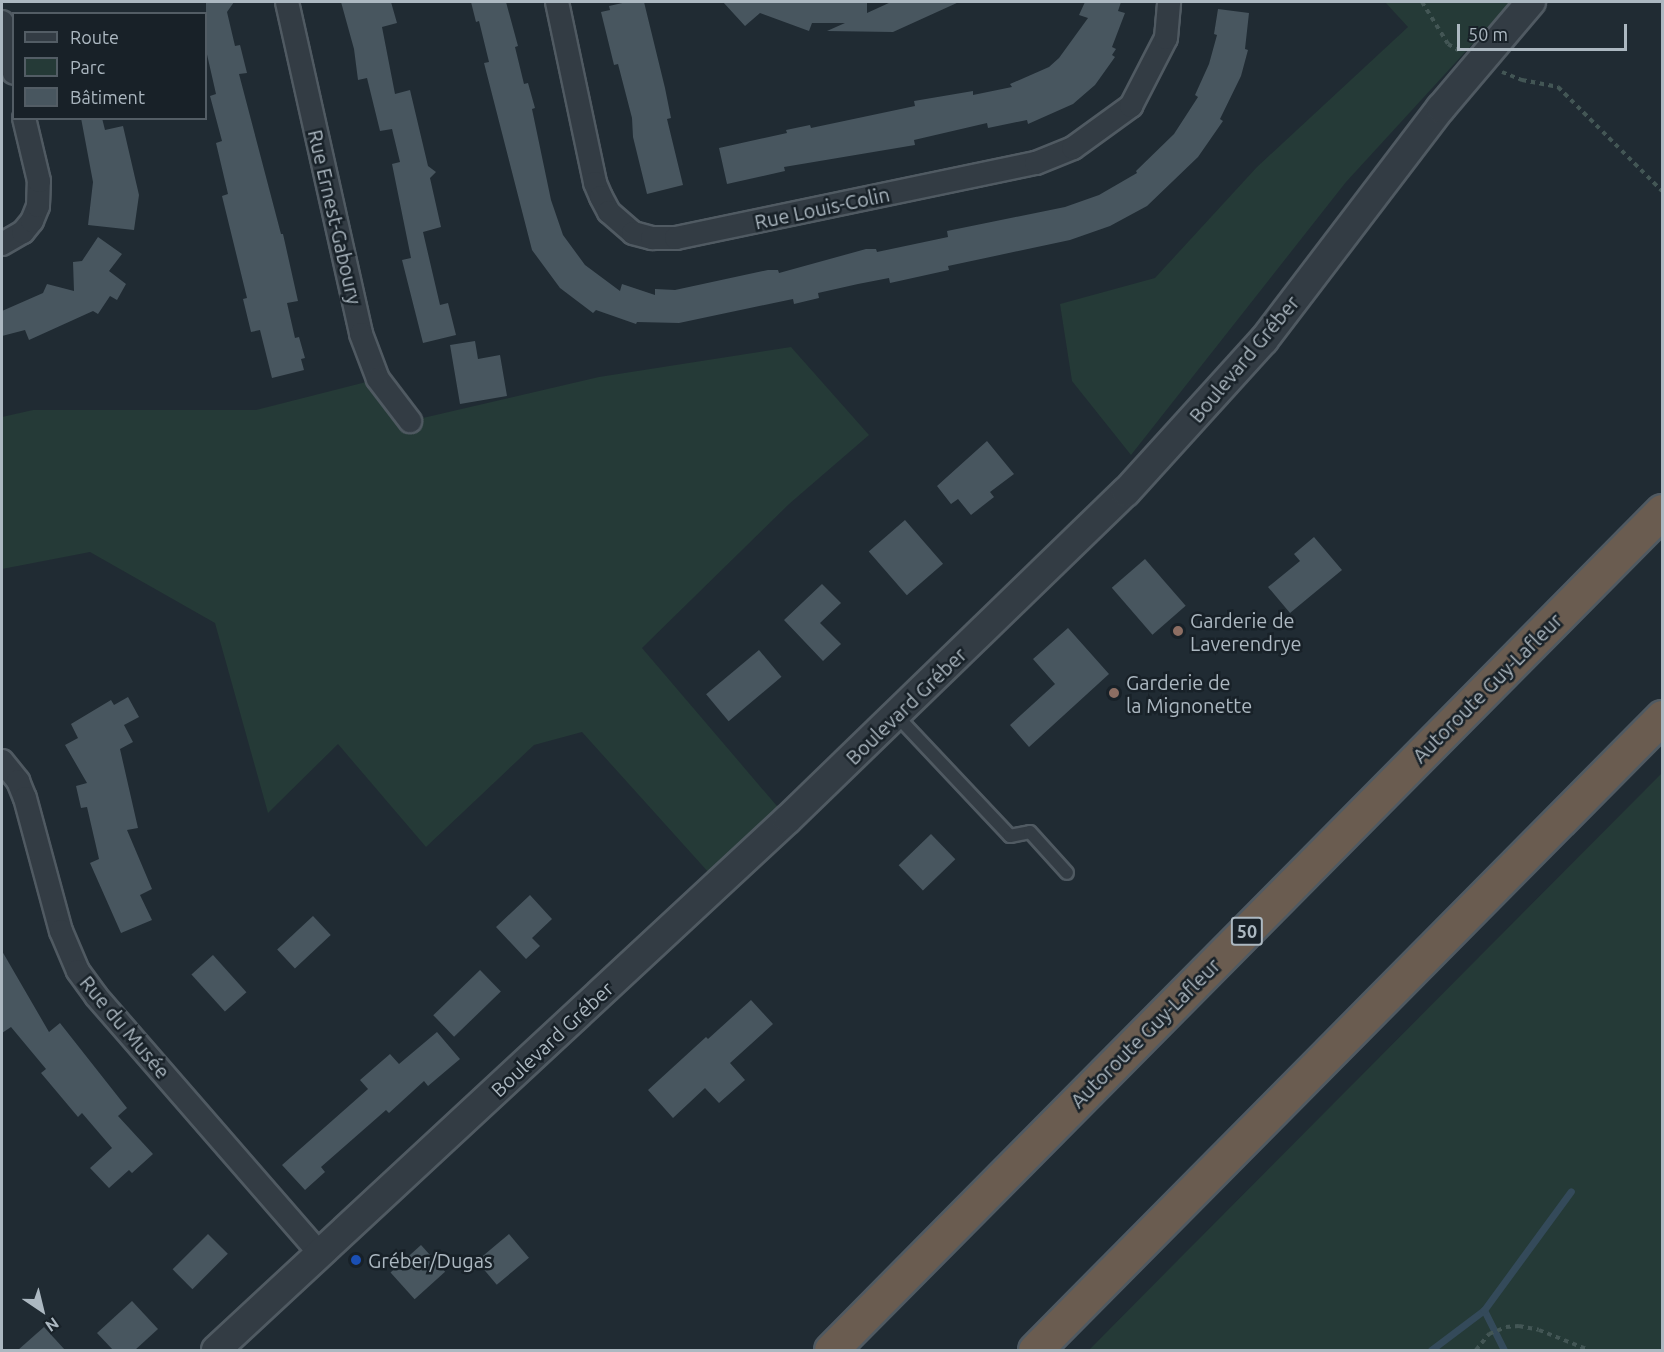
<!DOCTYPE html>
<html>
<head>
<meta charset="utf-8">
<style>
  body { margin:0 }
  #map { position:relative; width:1664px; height:1352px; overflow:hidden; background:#202b33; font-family:Ubuntu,sans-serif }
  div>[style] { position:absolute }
  .green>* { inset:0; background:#253a37 }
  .stream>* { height:7px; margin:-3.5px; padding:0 3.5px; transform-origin:3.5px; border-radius:3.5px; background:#344a5a }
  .building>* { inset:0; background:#48565f; transform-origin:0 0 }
  .path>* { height:4px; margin-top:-2px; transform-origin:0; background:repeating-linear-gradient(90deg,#435655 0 4.5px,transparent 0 9px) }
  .roads { filter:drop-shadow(2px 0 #505a62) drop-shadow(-2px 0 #505a62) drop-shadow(0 2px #505a62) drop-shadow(0 -2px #505a62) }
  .service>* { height:12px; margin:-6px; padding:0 6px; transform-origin:6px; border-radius:6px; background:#333c44 }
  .minor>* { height:22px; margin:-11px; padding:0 11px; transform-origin:11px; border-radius:11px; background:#333c44 }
  .tertiary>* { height:28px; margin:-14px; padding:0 14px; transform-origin:14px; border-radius:14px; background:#333c44 }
  .motorway>* { height:33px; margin:-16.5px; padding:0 16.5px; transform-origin:16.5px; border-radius:16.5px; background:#6a5c50 }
  .dots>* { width:16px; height:16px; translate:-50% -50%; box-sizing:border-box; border:3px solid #182128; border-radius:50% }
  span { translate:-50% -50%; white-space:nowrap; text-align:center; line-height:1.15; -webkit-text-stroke:5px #182128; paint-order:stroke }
  .shield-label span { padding:2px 4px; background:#182128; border:2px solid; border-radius:4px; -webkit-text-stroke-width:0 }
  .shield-label { font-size:18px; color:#acb8c1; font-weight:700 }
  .street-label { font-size:20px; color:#acb8c1 }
  .poi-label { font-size:20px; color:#acb8c1 }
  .left { translate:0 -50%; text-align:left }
  .frame { position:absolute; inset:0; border:3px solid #acb8c1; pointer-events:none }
  .legend { position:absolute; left:12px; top:12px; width:195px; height:108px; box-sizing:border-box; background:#182128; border:2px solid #535d65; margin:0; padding:8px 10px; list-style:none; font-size:18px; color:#acb8c1 }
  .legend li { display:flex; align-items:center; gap:12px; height:30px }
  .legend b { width:30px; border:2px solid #535d65 }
  .north { position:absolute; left:12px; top:1280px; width:60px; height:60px; -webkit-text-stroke:4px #182128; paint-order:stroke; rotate:145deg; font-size:16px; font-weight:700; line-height:24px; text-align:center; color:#acb8c1 }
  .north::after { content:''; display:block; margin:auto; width:21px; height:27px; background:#acb8c1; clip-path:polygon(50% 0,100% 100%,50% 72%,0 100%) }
  .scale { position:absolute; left:1457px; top:24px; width:170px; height:27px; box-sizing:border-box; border:3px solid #acb8c1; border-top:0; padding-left:8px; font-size:18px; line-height:21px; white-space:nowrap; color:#acb8c1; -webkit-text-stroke:4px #182128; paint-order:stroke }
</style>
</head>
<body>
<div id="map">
  <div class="green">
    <i style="clip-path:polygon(1385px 2px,1511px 2px,1346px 182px,1131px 455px,1072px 381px,1060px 304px,1155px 278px,1257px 167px,1408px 27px)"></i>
    <i style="clip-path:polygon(791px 347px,869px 435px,789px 504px,642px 648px,788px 819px,719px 884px,582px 732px,534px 745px,426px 847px,338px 744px,268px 813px,215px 623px,90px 552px,2px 569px,2px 417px,33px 410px,256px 410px,378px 379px,410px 421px,599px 377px)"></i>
    <i style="clip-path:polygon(1662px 773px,1662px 1350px,1089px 1350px,1187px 1251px)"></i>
  </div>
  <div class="stream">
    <i style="left:1484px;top:1310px;width:45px;rotate:63.4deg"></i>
    <i style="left:1431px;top:1350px;width:66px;rotate:-37deg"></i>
    <i style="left:1484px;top:1310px;width:147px;rotate:-53.8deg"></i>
  </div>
  <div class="building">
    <i style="clip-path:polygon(206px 2px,234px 2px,227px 12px,235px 46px,240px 45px,247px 73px,239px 74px,281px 234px,283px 234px,298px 301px,287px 303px,295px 338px,299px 337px,305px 358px,301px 359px,304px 370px,272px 378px,260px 330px,251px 332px,243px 299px,247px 298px,222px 196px,228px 194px,216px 143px,222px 141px,210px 96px,216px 94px,206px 50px)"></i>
    <i style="clip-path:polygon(341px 2px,391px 2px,397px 23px,382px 27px,395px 94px,410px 90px,428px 166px,436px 172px,430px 178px,441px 227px,423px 232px,440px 305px,448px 303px,456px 335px,423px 343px,402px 260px,411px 258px,392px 164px,400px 162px,392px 129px,380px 131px,367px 78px,358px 80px,354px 49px)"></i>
    <i style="clip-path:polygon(471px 2px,506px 2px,518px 46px,515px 47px,524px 84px,528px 83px,535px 108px,532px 109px,551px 200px,563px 235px,585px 265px,620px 291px,622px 284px,655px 295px,655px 289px,675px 290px,768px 270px,778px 270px,779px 273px,866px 249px,876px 249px,877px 252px,948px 237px,947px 231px,1065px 207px,1099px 195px,1137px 173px,1136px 171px,1174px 134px,1198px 97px,1195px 95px,1209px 64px,1217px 35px,1214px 34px,1218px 9px,1249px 13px,1245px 49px,1248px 50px,1241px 76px,1220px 119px,1223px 121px,1198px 157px,1147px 206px,1110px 226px,1070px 240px,948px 266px,949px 270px,890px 283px,889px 278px,858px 284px,818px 293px,819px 298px,794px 304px,793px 299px,679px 323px,637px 322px,636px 324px,596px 310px,593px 313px,560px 288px,532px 250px,484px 63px,489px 62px,479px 21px,476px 22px)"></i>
    <i style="clip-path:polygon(627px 2px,644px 2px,665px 88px,671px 118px,667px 119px,683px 185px,647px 194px,633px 137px,632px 118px,618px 64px,614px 65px,601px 12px,610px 10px,609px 6px)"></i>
    <i style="clip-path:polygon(723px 2px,867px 2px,867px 13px,891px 2px,959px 2px,893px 32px,827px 31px,845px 23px,812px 23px,809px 31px,760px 13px,745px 26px)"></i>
    <i style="clip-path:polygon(1085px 2px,1121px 2px,1118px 11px,1125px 13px,1112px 47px,1116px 49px,1112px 55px,1115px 57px,1095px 85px,1073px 104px,1028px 124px,1027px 120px,988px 128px,987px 123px,914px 140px,915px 145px,784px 167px,785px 171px,727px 184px,719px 148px,787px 133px,786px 130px,810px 125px,811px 128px,915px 106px,914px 101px,973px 91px,973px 95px,1012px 87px,1010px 84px,1049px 67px,1059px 58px,1088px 18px,1079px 15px)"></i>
    <i style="clip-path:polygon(81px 118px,102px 118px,105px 130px,123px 126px,139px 195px,134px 230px,88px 225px,93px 182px)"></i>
    <i style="clip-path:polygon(98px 237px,122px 254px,109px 271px,126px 284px,117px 300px,110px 296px,98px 314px,93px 311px,29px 340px,25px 330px,2px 336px,2px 311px,43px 293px,47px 284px,74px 291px,73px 262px,82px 261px)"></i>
    <i style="clip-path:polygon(475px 341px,478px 359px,500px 355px,507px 396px,460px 404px,450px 345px)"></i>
    <i style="clip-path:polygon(987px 441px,1014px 474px,990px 492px,994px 497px,971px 515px,958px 499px,951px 504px,937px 486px)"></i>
    <i style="left:905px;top:520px;width:58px;height:48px;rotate:49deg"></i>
    <i style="clip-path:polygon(1314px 537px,1342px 570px,1290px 613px,1268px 587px,1300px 561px,1294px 554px)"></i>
    <i style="left:1145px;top:559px;width:62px;height:44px;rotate:49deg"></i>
    <i style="clip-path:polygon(822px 584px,841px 603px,820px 623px,841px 644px,823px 661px,784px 620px)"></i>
    <i style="clip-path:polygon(1068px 628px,1109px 674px,1029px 747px,1010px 725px,1055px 684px,1033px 659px)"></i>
    <i style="left:759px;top:650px;width:35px;height:69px;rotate:50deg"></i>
    <i style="clip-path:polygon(128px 697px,139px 717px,124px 725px,133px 742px,120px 749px,138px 828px,127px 830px,152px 889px,140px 895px,152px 920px,121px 933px,90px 863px,99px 859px,87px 807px,81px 808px,76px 786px,87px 783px,65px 745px,78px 738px,71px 724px,111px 700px,114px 705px)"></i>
    <i style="left:931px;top:834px;width:35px;height:45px;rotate:46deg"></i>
    <i style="clip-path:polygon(530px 895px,552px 919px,532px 938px,540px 946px,526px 959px,496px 927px)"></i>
    <i style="left:313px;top:916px;width:26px;height:49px;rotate:47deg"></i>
    <i style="clip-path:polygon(2px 951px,49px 1032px,60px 1023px,127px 1108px,118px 1116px,153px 1154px,132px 1173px,129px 1170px,109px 1188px,90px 1168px,112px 1148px,82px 1113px,78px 1117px,41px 1073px,46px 1069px,11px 1027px,2px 1033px)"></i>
    <i style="left:213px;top:955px;width:50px;height:29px;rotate:48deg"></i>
    <i style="left:480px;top:970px;width:30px;height:65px;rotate:46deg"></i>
    <i style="clip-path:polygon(751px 1000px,773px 1024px,730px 1063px,745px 1080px,719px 1103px,705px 1088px,673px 1118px,648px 1090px,706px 1037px,708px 1039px)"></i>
    <i style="clip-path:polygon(437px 1032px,460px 1059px,428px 1086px,424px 1081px,389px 1113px,386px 1110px,321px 1167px,325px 1172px,305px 1190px,282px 1165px,368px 1089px,360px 1080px,390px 1054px,399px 1064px)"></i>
    <i style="left:208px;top:1234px;width:28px;height:50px;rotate:45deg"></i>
    <i style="left:509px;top:1234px;width:31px;height:42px;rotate:50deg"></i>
    <i style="left:421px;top:1245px;width:36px;height:41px;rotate:48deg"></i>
    <i style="clip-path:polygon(132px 1301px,158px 1329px,135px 1350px,113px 1350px,97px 1333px)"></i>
    <i style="clip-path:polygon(44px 1327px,65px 1350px,18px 1350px)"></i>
  </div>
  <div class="path">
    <i style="left:1422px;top:2px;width:49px;rotate:58.2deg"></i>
    <i style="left:1448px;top:44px;width:12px;rotate:31deg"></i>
    <i style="left:1502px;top:72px;width:22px;rotate:22deg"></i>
    <i style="left:1522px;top:80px;width:37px;rotate:11deg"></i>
    <i style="left:1558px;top:87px;width:147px;rotate:45deg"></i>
    <i style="left:1476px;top:1350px;width:21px;rotate:-51deg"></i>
    <i style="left:1489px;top:1334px;width:18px;rotate:-22deg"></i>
    <i style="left:1506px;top:1327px;width:13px;rotate:-4deg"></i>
    <i style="left:1519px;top:1326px;width:20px;rotate:11deg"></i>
    <i style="left:1539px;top:1330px;width:54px;rotate:21.8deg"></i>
  </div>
  <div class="roads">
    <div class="service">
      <i style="left:896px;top:715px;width:166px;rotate:46.7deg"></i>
      <i style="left:1010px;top:836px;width:20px;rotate:-11deg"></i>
      <i style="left:1030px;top:832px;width:55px;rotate:47.9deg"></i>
    </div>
    <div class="minor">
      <i style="left:287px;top:2px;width:340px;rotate:77.4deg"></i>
      <i style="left:361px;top:334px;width:48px;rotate:69.3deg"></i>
      <i style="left:378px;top:379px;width:53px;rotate:52.7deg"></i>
      <i style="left:557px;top:2px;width:185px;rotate:78.1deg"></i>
      <i style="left:595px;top:183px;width:15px;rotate:67deg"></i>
      <i style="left:601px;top:197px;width:17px;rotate:62deg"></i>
      <i style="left:609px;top:212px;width:32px;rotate:41deg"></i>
      <i style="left:633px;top:233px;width:20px;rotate:15deg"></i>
      <i style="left:652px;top:238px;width:24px"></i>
      <i style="left:676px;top:238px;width:368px;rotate:-11.8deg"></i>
      <i style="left:1036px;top:163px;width:40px;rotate:-22deg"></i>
      <i style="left:1073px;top:148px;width:72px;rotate:-35.9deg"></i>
      <i style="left:1131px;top:106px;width:76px;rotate:-62.8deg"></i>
      <i style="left:1166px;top:38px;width:36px;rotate:-85deg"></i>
      <i style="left:2px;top:22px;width:52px;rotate:76.8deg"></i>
      <i style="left:2px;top:244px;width:24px;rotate:-30deg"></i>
      <i style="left:23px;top:232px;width:14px;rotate:-51deg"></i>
      <i style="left:32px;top:221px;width:16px;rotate:-68deg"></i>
      <i style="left:38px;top:206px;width:25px;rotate:-88deg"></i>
      <i style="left:39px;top:181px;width:65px;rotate:-103.4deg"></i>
      <i style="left:2px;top:761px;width:26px;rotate:51deg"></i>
      <i style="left:18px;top:781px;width:18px;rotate:68deg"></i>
      <i style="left:25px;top:798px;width:138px;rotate:74.9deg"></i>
      <i style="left:61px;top:931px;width:43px;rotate:67deg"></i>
      <i style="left:78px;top:971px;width:31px;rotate:54deg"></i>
      <i style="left:96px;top:996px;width:342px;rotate:49deg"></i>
    </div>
    <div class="tertiary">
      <i style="left:216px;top:1350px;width:780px;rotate:-42.87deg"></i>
      <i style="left:788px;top:819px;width:470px;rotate:-44.1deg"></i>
      <i style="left:1126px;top:492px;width:205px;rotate:-47.8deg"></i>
      <i style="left:1264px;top:340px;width:292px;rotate:-52.7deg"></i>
      <i style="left:1441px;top:108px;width:139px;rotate:-49.7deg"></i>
    </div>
    <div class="motorway">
      <i style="left:831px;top:1350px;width:1181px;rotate:-45.27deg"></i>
      <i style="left:1035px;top:1350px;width:891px;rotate:-45.27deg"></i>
    </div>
  </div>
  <div class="dots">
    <i style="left:1178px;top:631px;background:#8d6e63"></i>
    <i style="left:1114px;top:693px;background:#8d6e63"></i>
    <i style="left:356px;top:1260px;background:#1a4fb4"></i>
  </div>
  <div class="shield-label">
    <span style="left:1247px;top:931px">50</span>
  </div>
  <div class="street-label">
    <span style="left:822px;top:208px;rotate:-12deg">Rue Louis-Colin</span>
    <span style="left:335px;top:217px;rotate:77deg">Rue Ernest-Gaboury</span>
    <span style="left:1244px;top:359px;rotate:-50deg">Boulevard Gréber</span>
    <span style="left:1487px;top:688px;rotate:-45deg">Autoroute Guy-Lafleur</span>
    <span style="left:906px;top:706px;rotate:-44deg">Boulevard Gréber</span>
    <span style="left:125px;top:1027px;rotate:50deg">Rue du Musée</span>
    <span style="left:1145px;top:1033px;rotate:-45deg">Autoroute Guy-Lafleur</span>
    <span style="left:552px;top:1039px;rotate:-43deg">Boulevard Gréber</span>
  </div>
  <div class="poi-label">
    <span class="left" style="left:1190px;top:632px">Garderie de<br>Laverendrye</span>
    <span class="left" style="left:1126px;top:694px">Garderie de<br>la Mignonette</span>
    <span class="left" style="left:368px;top:1260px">Gréber/Dugas</span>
  </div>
  <div class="frame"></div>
  <ul class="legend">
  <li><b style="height:8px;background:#333c44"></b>Route</li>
  <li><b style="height:16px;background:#253a37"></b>Parc</li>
  <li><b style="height:16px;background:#48565f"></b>Bâtiment</li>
  </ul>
  <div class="north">N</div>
  <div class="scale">50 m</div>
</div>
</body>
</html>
